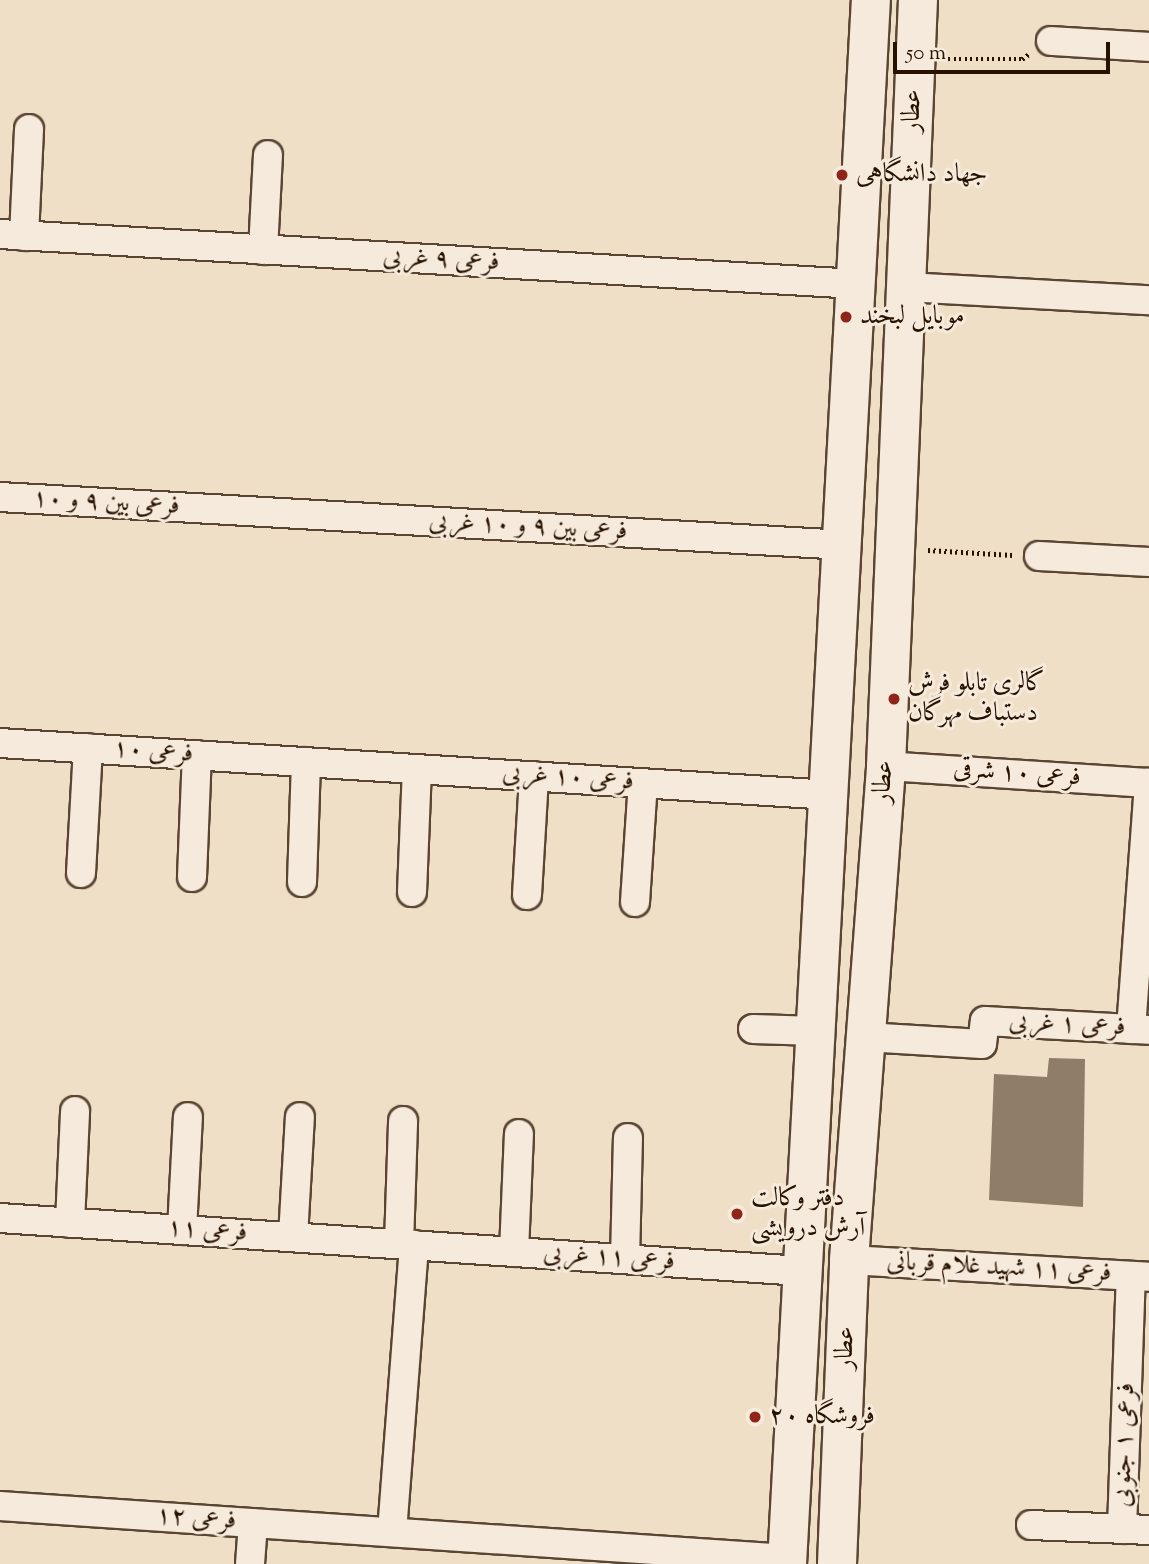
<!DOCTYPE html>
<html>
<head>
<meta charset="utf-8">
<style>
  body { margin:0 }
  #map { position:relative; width:1149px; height:1564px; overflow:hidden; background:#efdfc7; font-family:"Sorts Mill Goudy",Amiri,serif }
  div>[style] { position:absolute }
  .building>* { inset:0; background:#8f7d67 }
  .path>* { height:4.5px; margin-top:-2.25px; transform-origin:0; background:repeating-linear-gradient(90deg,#271200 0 2px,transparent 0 5.5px) }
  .roads { filter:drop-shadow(2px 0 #594532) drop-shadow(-2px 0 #594532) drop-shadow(0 2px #594532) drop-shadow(0 -2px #594532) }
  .street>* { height:28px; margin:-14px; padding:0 14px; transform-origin:14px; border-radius:14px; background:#f5eadb }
  .secondary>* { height:38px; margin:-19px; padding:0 19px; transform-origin:19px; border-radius:19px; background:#f5eadb }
  .dots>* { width:19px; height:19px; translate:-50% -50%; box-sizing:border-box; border:4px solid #f5eadb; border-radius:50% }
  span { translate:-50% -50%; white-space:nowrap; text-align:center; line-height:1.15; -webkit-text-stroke:6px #f5eadb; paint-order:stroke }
  .street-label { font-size:26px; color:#271200 }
  .poi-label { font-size:26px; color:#271200 }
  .left { translate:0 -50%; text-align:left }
  .scale { position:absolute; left:893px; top:42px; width:217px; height:32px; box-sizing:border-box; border:4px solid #271200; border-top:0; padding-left:9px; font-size:21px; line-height:24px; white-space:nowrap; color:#271200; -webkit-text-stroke:5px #f5eadb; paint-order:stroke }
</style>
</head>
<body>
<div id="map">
  <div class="building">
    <i style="clip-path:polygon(1049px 1058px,1085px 1059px,1083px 1207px,989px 1200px,994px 1074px,1047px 1077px)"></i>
  </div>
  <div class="path">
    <i style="left:948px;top:59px;width:74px"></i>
    <i style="left:1022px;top:59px;width:9px;rotate:-36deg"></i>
    <i style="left:928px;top:550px;width:85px;rotate:3.4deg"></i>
  </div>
  <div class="roads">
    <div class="street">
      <i style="left:1051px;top:41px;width:98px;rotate:3.5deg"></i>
      <i style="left:0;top:234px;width:859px;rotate:3.34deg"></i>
      <i style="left:24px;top:236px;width:107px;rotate:-87.3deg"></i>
      <i style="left:263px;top:250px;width:95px;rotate:-87deg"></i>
      <i style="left:906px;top:287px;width:243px;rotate:3.1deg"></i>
      <i style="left:0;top:497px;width:846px;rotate:3.25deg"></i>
      <i style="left:1039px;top:556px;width:110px;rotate:3.1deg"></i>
      <i style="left:0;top:743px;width:832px;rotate:3.58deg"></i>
      <i style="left:886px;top:766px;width:264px;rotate:3.7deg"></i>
      <i style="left:81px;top:873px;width:125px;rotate:-86.8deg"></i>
      <i style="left:192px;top:877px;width:122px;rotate:-87.7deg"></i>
      <i style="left:302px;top:882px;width:120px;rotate:-88.1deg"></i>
      <i style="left:412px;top:892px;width:123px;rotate:-87.7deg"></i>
      <i style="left:527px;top:895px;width:119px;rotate:-86.6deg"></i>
      <i style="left:635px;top:902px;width:119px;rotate:-86.2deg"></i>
      <i style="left:753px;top:1029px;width:64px;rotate:1.8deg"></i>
      <i style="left:1131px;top:1029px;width:247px;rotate:-85.8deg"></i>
      <i style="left:865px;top:1037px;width:117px;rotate:3.4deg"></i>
      <i style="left:982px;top:1044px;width:23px;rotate:-83deg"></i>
      <i style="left:985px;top:1021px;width:164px;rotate:3.1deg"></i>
      <i style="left:0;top:1218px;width:805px;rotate:3.78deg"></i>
      <i style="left:70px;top:1223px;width:112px;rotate:-87.4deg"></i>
      <i style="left:182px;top:1230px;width:113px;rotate:-87deg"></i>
      <i style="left:293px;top:1237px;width:120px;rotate:-86.7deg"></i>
      <i style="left:399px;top:1244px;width:123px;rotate:-88.1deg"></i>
      <i style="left:514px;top:1252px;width:118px;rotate:-87.6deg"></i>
      <i style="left:625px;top:1259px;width:121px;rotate:-88.6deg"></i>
      <i style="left:849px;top:1260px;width:300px;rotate:3.2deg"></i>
      <i style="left:0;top:1506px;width:789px;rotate:3.85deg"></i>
      <i style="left:1031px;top:1525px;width:118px;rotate:2.4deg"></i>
      <i style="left:1122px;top:1529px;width:253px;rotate:-88deg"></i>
      <i style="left:392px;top:1532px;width:288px;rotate:-85.6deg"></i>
      <i style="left:250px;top:1564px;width:41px;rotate:-85.8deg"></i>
    </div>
    <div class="secondary">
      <i style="left:787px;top:1564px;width:1566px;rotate:-86.93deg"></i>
      <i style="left:837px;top:1564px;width:304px;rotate:-87.7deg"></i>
      <i style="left:849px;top:1260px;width:495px;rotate:-85.7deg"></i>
      <i style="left:886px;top:766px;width:767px;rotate:-87.61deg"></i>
    </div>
  </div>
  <div class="dots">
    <i style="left:842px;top:175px;background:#8f2418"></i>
    <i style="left:846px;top:317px;background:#8f2418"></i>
    <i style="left:894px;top:699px;background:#8f2418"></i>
    <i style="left:737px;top:1214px;background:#8f2418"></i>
    <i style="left:755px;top:1417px;background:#8f2418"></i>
  </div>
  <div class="street-label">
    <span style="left:913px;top:111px;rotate:-88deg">عطار</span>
    <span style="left:441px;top:260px;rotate:3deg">فرعی ۹ غربی</span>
    <span style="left:106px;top:503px;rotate:3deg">فرعی بین ۹ و ۱۰</span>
    <span style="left:528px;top:527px;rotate:3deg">فرعی بین ۹ و ۱۰ غربی</span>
    <span style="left:153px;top:752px;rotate:4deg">فرعی ۱۰</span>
    <span style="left:1017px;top:774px;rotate:4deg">فرعی ۱۰ شرقی</span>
    <span style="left:568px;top:778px;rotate:4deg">فرعی ۱۰ غربی</span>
    <span style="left:884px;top:782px;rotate:-86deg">عطار</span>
    <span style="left:1067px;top:1025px;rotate:3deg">فرعی ۱ غربی</span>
    <span style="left:207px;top:1231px;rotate:4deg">فرعی ۱۱</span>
    <span style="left:609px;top:1258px;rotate:4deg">فرعی ۱۱ غربی</span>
    <span style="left:999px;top:1268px;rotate:3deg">فرعی ۱۱ شهید غلام قربانی</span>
    <span style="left:846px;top:1348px;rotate:-88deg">عطار</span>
    <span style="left:1125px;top:1445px;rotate:-88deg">فرعی ۱ جنوبی</span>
    <span style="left:196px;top:1519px;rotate:4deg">فرعی ۱۲</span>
  </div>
  <div class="poi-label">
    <span class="left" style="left:856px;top:175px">جهاد دانشگاهی</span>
    <span class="left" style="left:860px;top:317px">موبایل لبخند</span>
    <span class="left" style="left:908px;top:699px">گالری تابلو فرش<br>دستباف مهرگان</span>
    <span class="left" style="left:751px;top:1214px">دفتر وکالت<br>آرش درویشی</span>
    <span class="left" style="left:769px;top:1417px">فروشگاه ۲۰</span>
  </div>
  <div class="scale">50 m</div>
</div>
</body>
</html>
